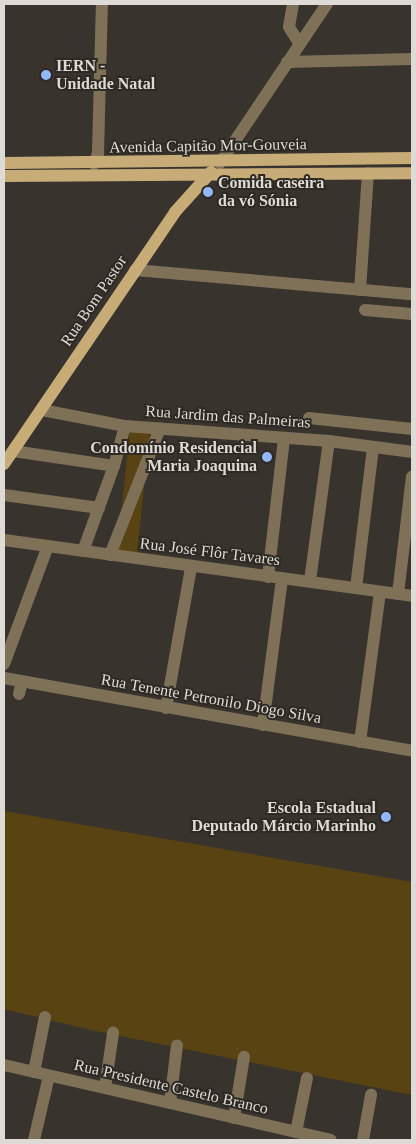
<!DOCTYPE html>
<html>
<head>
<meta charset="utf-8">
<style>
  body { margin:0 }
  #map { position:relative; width:416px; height:1144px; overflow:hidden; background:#38342d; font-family:Georgia,serif }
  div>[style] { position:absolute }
  .green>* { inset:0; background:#594313; transform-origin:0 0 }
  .minor>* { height:12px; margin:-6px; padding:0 6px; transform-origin:6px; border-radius:6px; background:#7e7158 }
  .major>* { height:12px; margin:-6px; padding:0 6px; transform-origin:6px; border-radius:6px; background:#c7ac78 }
  .dots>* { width:14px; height:14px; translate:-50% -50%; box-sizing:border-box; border:2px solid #2e2a23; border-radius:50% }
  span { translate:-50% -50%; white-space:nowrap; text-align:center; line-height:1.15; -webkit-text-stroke:4px #2e2a23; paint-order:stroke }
  .poi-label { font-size:16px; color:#dedbd6; font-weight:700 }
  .left { translate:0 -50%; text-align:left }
  .right { translate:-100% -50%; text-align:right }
  .street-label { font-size:16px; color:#dedbd6 }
  .frame { position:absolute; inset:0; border:5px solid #dedbd6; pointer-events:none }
</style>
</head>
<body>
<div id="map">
  <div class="green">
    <i style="left:130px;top:429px;width:20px;height:122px;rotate:6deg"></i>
    <i style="clip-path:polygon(4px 811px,412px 882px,412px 1095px,91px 1030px,4px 1009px)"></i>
  </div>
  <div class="minor">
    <i style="left:293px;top:4px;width:23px;rotate:100deg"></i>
    <i style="left:289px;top:27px;width:19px;rotate:58deg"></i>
    <i style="left:287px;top:62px;width:125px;rotate:-1.4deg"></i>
    <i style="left:220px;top:163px;width:192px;rotate:-56.1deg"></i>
    <i style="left:94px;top:164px;width:12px;rotate:-70deg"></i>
    <i style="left:98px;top:153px;width:149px;rotate:-88.5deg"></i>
    <i style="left:135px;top:270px;width:278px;rotate:5deg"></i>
    <i style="left:360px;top:290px;width:117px;rotate:-86.1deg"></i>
    <i style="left:365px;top:310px;width:47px;rotate:4.9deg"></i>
    <i style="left:42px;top:410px;width:85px;rotate:10.9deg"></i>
    <i style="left:125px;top:426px;width:205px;rotate:4.2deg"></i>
    <i style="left:329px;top:441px;width:84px;rotate:7.5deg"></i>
    <i style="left:309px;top:418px;width:104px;rotate:6.1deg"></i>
    <i style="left:13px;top:451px;width:102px;rotate:8.4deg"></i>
    <i style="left:4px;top:495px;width:96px;rotate:7.8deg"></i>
    <i style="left:4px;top:540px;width:412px;rotate:7.8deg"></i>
    <i style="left:83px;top:551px;width:90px;rotate:-70deg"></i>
    <i style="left:114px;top:466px;width:41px;rotate:-74.6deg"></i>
    <i style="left:110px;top:555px;width:136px;rotate:-68.5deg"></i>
    <i style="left:268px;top:577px;width:140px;rotate:-83.4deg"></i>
    <i style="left:310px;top:581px;width:141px;rotate:-82.3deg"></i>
    <i style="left:356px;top:588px;width:142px;rotate:-83.1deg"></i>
    <i style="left:398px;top:594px;width:118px;rotate:-83.2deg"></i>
    <i style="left:4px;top:664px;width:126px;rotate:-69.6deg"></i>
    <i style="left:4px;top:678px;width:414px;rotate:10.1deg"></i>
    <i style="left:19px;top:694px;width:13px;rotate:-77deg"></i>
    <i style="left:166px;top:708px;width:142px;rotate:-79.9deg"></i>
    <i style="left:263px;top:725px;width:148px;rotate:-82.6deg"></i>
    <i style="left:360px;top:742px;width:151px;rotate:-82.4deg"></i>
    <i style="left:4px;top:1065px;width:335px;rotate:12.9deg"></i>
    <i style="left:34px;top:1072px;width:56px;rotate:-78.7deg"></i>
    <i style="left:105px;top:1088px;width:56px;rotate:-81.7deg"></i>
    <i style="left:170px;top:1103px;width:58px;rotate:-83.1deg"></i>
    <i style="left:234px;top:1118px;width:62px;rotate:-80.7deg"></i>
    <i style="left:296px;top:1132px;width:55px;rotate:-78.5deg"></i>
    <i style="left:34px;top:1140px;width:66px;rotate:-76.8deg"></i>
    <i style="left:363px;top:1140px;width:46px;rotate:-79.9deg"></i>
  </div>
  <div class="major">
    <i style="left:4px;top:163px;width:408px;rotate:-0.7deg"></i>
    <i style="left:4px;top:176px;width:408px;rotate:-0.4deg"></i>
    <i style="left:4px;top:464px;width:305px;rotate:-55.8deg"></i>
    <i style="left:175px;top:212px;width:54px;rotate:-48deg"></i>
  </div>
  <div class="dots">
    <i style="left:46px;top:75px;background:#93b7fd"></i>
    <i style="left:208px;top:192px;background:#93b7fd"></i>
    <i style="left:267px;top:457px;background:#93b7fd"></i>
    <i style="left:386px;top:817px;background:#93b7fd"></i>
  </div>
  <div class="poi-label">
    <span class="left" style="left:56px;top:75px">IERN -<br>Unidade Natal</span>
    <span class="left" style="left:218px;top:192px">Comida caseira<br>da vó Sónia</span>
    <span class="right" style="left:257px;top:457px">Condomínio Residencial<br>Maria Joaquina</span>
    <span class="right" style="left:376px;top:817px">Escola Estadual<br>Deputado Márcio Marinho</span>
  </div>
  <div class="street-label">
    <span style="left:208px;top:146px;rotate:-1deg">Avenida Capitão Mor-Gouveia</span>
    <span style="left:94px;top:301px;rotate:-56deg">Rua Bom Pastor</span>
    <span style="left:228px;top:417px;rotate:4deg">Rua Jardim das Palmeiras</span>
    <span style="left:210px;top:552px;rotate:7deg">Rua José Flôr Tavares</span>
    <span style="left:211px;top:699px;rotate:10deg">Rua Tenente Petronilo Diogo Silva</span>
    <span style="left:171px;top:1087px;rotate:13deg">Rua Presidente Castelo Branco</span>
  </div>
  <div class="frame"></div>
</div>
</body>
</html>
